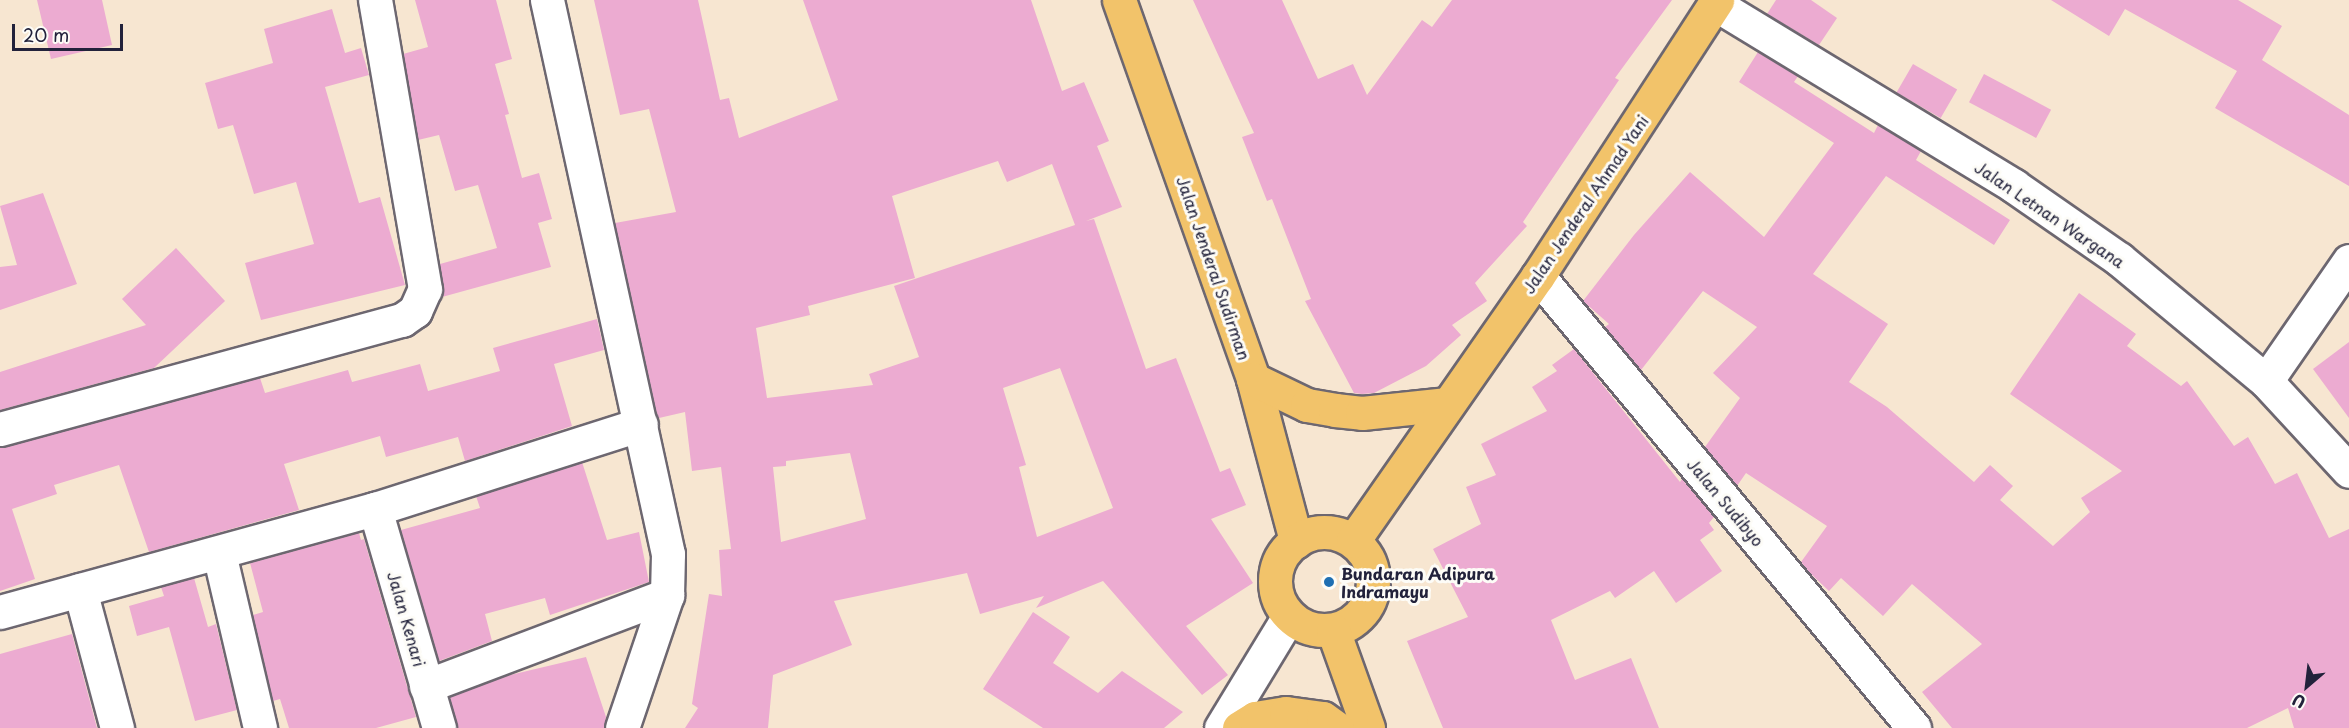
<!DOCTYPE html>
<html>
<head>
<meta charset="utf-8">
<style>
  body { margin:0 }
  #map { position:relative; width:2349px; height:728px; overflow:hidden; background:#f7e6d1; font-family:"Playpen Sans",sans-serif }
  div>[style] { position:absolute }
  .building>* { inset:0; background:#ecabd1; transform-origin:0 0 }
  .roads { filter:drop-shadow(2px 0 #6d6770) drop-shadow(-2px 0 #6d6770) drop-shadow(0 2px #6d6770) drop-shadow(0 -2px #6d6770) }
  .minor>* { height:33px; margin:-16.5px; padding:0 16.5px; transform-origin:16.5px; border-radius:16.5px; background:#fff }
  .major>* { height:33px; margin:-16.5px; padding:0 16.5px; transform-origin:16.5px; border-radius:16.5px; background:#f2c36a }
  .major>.ring { margin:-16.5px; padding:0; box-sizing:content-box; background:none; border:33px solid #f2c36a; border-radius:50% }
  .dots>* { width:16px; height:16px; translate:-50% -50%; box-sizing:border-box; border:3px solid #fdfcf7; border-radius:50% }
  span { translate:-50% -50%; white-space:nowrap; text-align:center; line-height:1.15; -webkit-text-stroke:6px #fdfcf7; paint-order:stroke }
  .street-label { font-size:16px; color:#22223b }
  .poi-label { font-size:16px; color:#22223b; font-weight:700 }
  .left { translate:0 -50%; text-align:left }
  .north { position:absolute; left:2277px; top:656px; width:60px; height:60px; -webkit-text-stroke:4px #fdfcf7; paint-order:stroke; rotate:208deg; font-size:16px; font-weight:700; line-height:24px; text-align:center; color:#22223b }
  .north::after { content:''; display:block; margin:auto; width:21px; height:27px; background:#22223b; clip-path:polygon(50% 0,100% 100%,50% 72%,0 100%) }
  .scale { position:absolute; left:12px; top:24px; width:111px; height:27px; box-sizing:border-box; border:3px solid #22223b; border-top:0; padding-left:8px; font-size:18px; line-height:21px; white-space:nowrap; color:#22223b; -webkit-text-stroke:4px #fdfcf7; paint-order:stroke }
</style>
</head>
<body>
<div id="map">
  <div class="building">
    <i style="clip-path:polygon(37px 0,102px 0,112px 45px,51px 59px)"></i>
    <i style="clip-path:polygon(415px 0,496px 0,512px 59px,495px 64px,509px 114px,505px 115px,522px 178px,539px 173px,552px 219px,538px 223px,551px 267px,442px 297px,440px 264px,497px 248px,478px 185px,455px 191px,439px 135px,418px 140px,403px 54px,428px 47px)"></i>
    <i style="clip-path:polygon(evenodd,594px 0,698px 0,720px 100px,729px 98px,739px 138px,838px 100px,803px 0,1031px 0,1062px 91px,1084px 82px,1109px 141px,1097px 146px,1122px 207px,1086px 221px,1094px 219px,1146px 369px,1176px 358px,1220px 472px,1230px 468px,1246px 505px,1211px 519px,1253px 583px,1186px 626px,1228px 675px,1202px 695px,1103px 581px,1036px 608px,1044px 596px,980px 614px,967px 573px,834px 601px,852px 645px,773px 675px,768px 728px,685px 728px,698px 708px,692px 704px,709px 594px,722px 596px,719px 550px,731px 549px,721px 467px,692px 471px,685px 412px,659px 418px,657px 415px,615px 223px,676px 212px,649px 109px,620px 115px,594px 0,998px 161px,1007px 182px,1052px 164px,1075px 225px,894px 286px,919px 357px,869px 374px,873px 385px,767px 398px,756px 328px,810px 315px,808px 306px,915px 278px,892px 196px,998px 161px,594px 0,1060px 368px,1113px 508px,1037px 537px,1019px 467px,1026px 465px,1003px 388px,1060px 368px,594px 0,850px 453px,866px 519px,781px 542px,773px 467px,786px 466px,786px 461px,850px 453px)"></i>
    <i style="clip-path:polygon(1193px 0,1282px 0,1318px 79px,1353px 64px,1367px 95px,1422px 20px,1432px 27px,1452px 0,1672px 0,1615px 78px,1619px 80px,1523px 222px,1527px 226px,1475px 283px,1487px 301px,1452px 325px,1461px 335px,1426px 366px,1374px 393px,1362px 394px,1354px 393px,1305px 301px,1311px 299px,1272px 199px,1267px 201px,1242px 137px,1254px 133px)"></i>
    <i style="clip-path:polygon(1776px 0,1811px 0,1837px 18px,1819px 45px,1767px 14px)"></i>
    <i style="clip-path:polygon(2051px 0,2238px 0,2282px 26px,2262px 60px,2349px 115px,2349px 186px,2215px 108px,2237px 71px,2125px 9px,2109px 36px)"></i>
    <i style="clip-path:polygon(332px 9px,345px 53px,361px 48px,369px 75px,325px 87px,359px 203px,380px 197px,405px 285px,261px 320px,245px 263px,314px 244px,296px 182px,254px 194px,233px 125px,218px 129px,205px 83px,273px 63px,264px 29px)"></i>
    <i style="clip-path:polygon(1758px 52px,1798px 76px,1794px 82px,1874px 133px,1878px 125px,1921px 151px,1916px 160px,2010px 220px,1994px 245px,1886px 176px,1813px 274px,1888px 324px,1849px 382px,1887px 407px,1974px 482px,1990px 465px,2013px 486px,2000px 500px,2053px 546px,2090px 512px,2081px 498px,2122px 471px,2010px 394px,2079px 293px,2136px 334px,2127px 346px,2181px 386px,2187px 381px,2234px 446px,2248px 437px,2275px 484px,2297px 473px,2329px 538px,2349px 529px,2349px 728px,2294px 728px,2288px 708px,2247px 728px,1952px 728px,1922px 692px,1982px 644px,1912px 584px,1883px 616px,1841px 578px,1829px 591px,1810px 573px,1801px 562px,1827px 526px,1746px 473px,1737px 486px,1705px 447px,1740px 398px,1713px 373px,1757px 327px,1703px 291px,1641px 370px,1605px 327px,1609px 324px,1583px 301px,1634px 235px,1690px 172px,1764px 237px,1834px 143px,1739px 82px)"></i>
    <i style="left:1913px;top:64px;width:51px;height:33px;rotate:30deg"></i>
    <i style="left:1984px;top:74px;width:76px;height:32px;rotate:28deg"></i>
    <i style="clip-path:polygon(43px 193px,77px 284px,0 310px,0 267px,17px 265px,0 206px)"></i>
    <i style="clip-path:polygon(176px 248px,225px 301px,154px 368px,0 410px,0 372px,146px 325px,122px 299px)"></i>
    <i style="clip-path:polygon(597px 319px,604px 350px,554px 364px,572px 426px,465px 461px,458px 437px,386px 457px,380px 436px,284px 464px,299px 510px,149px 552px,119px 465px,54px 485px,57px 494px,12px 509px,35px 579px,0 591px,0 447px,260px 378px,265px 393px,348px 370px,352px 382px,420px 364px,428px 391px,500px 371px,493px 348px)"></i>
    <i style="clip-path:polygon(2349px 342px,2349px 418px,2313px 369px)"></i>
    <i style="clip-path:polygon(1574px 349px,1680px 482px,1682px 479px,1714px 517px,1709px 523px,1714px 530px,1700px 540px,1722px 571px,1676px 603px,1654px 571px,1615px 598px,1610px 591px,1551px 620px,1575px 680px,1631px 658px,1659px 728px,1443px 728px,1407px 641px,1468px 617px,1433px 549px,1481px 524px,1466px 487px,1496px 475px,1481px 444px,1547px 411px,1532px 387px,1557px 371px,1552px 365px)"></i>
    <i style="clip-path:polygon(582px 462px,607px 540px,639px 532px,649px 582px,550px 615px,545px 598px,485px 614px,492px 641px,439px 661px,401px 530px,480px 508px,476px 496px)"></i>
    <i style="clip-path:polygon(359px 533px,361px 540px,364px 539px,416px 717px,376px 728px,289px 728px,280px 699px,273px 701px,253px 615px,263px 612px,250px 563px)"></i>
    <i style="clip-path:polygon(194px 578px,208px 627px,216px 624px,237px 710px,195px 721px,169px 627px,137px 636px,129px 606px,164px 596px,161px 587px)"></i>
    <i style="clip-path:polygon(1033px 612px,1070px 637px,1053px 663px,1098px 693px,1122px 671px,1183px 712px,1164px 728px,1043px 728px,983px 689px)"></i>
    <i style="clip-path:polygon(72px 634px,97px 728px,0 728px,0 654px)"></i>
    <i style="clip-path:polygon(586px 657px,606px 717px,604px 728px,457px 728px,450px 697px,502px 677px)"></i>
  </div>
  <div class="roads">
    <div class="minor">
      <i style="left:547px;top:0;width:567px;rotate:77.68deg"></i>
      <i style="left:668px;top:554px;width:41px;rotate:91.4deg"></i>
      <i style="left:667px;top:595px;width:140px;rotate:108.7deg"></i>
      <i style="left:1715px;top:4px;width:350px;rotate:31.3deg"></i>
      <i style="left:2014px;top:186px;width:128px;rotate:34.8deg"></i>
      <i style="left:2119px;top:259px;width:191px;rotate:39.7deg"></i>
      <i style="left:2266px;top:381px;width:122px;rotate:47.3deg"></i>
      <i style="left:1538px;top:276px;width:588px;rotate:50.24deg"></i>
      <i style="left:2266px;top:381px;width:146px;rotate:-55.3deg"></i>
      <i style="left:0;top:429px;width:417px;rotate:-15.2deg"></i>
      <i style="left:402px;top:320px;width:16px;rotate:-35deg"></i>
      <i style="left:415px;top:311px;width:24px;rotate:-66deg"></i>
      <i style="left:425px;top:289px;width:293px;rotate:-99.8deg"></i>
      <i style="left:375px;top:509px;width:228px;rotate:73.7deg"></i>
      <i style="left:219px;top:553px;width:180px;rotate:76.8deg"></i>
      <i style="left:80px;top:590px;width:143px;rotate:75deg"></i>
      <i style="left:0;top:612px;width:389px;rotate:-15.4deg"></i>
      <i style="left:375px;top:509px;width:279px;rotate:-17.7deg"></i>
      <i style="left:426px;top:686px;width:258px;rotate:-20.7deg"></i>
      <i style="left:1221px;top:728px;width:131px;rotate:-58.7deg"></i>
    </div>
    <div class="major">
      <i style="left:1119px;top:0;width:402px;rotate:70.5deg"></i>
      <i style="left:1253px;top:379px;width:168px;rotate:75.1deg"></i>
      <i style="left:1253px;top:379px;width:60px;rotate:25.7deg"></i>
      <i style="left:1307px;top:405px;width:28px;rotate:10deg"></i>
      <i style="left:1335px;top:410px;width:27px;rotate:6deg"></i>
      <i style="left:1362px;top:413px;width:86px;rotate:-6deg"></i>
      <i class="ring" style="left:1275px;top:532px;width:65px;height:65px"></i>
      <i style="left:1353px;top:541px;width:323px;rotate:-55.1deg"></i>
      <i style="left:1538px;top:276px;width:329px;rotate:-57deg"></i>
      <i style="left:1333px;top:630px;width:104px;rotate:70.3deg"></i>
      <i style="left:1239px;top:728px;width:19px;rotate:-32deg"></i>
      <i style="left:1255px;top:718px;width:31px;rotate:-9deg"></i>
      <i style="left:1286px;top:713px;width:37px;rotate:8deg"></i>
      <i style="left:1323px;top:718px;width:17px;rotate:36deg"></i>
    </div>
  </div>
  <div class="dots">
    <i style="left:1329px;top:582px;background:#1f6fb2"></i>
  </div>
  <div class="street-label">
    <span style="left:1585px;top:204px;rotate:-56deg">Jalan Jenderal Ahmad Yani</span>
    <span style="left:2050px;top:214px;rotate:34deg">Jalan Letnan Wargana</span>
    <span style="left:1214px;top:268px;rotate:71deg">Jalan Jenderal Sudirman</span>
    <span style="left:1726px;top:502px;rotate:50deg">Jalan Sudibyo</span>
    <span style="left:407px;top:619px;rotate:74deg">Jalan Kenari</span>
  </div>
  <div class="poi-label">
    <span class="left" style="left:1341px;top:582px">Bundaran Adipura<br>Indramayu</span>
  </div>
  <div class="north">U</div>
  <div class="scale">20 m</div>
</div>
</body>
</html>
